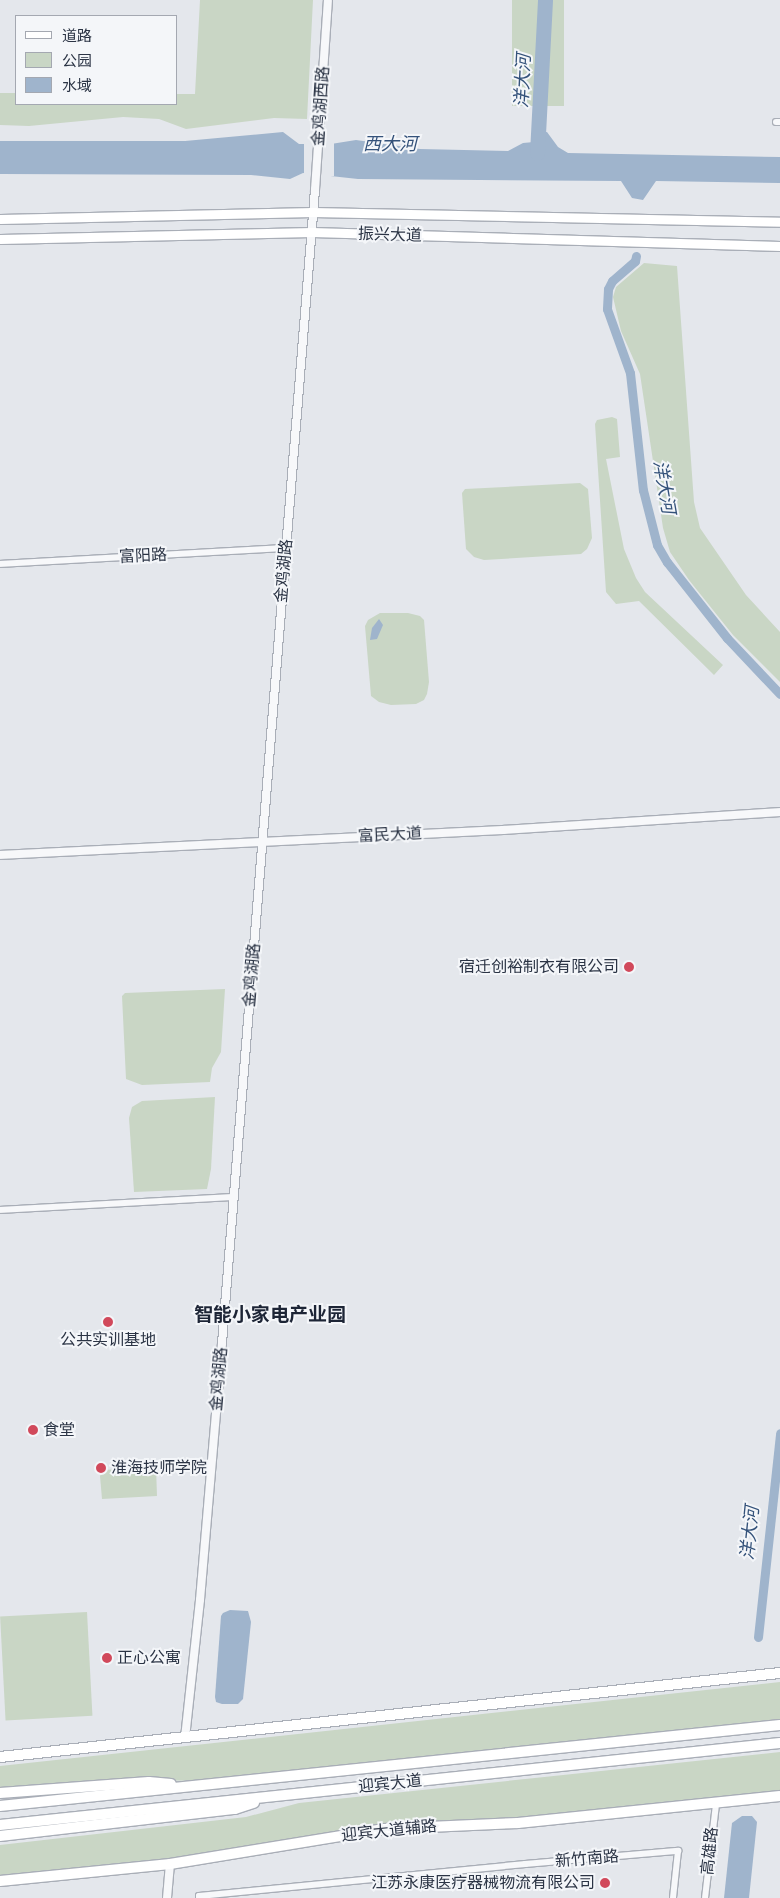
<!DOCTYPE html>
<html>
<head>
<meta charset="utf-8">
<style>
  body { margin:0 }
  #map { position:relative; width:780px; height:1898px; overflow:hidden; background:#e4e7ec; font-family:Cabin,"Noto Sans SC",sans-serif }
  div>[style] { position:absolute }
  .green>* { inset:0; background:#c9d6c5; transform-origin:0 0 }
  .water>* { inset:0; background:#9fb4cc }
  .pier>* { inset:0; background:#e4e7ec; transform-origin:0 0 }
  .canal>* { height:9px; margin:-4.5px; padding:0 4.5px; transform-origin:4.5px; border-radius:4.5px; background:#9fb4cc }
  .river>* { height:15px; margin:-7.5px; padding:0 7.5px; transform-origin:7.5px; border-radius:7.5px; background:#9fb4cc }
  .roads { filter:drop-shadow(1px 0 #a9aeb7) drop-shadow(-1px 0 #a9aeb7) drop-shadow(0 1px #a9aeb7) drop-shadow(0 -1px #a9aeb7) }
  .minor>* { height:6px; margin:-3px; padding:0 3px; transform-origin:3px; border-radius:3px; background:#f7f8fa }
  .tertiary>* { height:8px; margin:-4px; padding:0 4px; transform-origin:4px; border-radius:4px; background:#f7f8fa }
  .secondary>* { height:9px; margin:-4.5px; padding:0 4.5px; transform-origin:4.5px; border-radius:4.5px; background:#fff }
  .primary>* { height:10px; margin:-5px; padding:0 5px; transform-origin:5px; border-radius:5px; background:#fff }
  .trunk>* { height:10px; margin:-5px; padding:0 5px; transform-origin:5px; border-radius:5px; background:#fff }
  .dots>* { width:14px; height:14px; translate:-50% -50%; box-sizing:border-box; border:2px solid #f4f6f9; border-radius:50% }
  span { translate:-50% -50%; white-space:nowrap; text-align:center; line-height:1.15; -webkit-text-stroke:4px #f4f6f9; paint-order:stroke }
  .street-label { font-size:16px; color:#2b3445 }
  .poi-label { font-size:16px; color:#2b3445 }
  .right { translate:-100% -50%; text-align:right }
  .left { translate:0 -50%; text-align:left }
  .water-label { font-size:18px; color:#34527a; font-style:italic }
  .quarter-label { font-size:19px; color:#1d2536; font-weight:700 }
  .legend { position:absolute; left:15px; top:15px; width:162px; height:90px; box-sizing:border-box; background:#f4f6f9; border:1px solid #a4a8b1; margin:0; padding:6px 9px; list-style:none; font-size:15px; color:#2b3445 }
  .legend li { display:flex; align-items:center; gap:10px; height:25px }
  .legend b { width:25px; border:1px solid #a4a8b1 }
</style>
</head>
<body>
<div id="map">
  <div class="green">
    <i style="clip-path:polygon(200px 0,313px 0,307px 119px,274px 118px,186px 129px,159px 119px,123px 117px,29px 126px,0 125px,0 93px,16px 93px,16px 104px,176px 104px,176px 94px,195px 94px)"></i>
    <i style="left:512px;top:0;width:52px;height:106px"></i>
    <i style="clip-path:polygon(644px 263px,677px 266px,694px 502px,700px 528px,746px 595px,780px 632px,780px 682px,733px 635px,689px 580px,670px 552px,663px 528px,640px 374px,621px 331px,613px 297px,616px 287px)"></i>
    <i style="clip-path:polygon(612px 417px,617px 419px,620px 457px,606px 459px,624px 549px,636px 578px,645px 592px,723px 665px,714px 675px,639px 601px,616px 604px,606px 592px,595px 424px,597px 420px)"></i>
    <i style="clip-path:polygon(580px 483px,588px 489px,592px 538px,587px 549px,581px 554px,484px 560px,474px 557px,466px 549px,462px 493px,465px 489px)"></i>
    <i style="clip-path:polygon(380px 613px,408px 613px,420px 616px,424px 620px,429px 682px,427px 694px,424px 700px,416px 704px,391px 705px,379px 702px,371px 696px,365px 626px,368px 620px)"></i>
    <i style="clip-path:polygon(225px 989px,221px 1052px,212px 1068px,210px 1082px,142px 1085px,126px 1079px,122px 996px,125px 993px)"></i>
    <i style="clip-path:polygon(215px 1097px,211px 1169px,207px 1189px,134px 1192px,129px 1118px,132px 1107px,142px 1101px)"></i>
    <i style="clip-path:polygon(156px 1467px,157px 1496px,102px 1499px,100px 1476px,103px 1470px)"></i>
    <i style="left:87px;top:1612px;width:104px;height:87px;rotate:87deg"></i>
    <i style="clip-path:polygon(780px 1682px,780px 1719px,196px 1781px,154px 1780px,0 1791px,0 1766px)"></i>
    <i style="clip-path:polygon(780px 1752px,780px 1792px,501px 1820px,403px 1823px,167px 1860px,0 1877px,0 1845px,246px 1817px,299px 1803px)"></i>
  </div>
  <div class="water">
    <i style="clip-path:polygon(283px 132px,299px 144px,331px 144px,356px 140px,420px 149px,508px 151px,523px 143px,534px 142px,536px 133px,547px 132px,558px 147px,568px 153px,780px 157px,780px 183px,656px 181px,643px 200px,632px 198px,621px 181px,358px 179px,303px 173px,290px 179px,251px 175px,0 174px,0 141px,185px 141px)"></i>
    <i style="clip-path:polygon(379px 619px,383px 625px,377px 639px,370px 640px,372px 628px)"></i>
    <i style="clip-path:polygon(230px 1610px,248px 1611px,251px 1622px,243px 1699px,238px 1704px,222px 1704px,216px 1702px,215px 1697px,221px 1616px,223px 1613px)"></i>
    <i style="clip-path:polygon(742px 1816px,752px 1816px,757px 1822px,749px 1898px,724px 1898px,732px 1823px)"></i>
  </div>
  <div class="pier">
    <i style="left:304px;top:141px;width:30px;height:35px"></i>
  </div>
  <div class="canal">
    <i style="left:636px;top:256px;width:5px;rotate:101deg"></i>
    <i style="left:635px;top:261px;width:30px;rotate:139deg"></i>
    <i style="left:612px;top:281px;width:9px;rotate:117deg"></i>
    <i style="left:608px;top:289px;width:20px;rotate:93deg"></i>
    <i style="left:607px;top:309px;width:68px;rotate:70.2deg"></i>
    <i style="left:630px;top:373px;width:118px;rotate:83.7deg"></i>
    <i style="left:643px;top:490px;width:57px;rotate:75.7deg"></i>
    <i style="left:657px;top:545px;width:20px;rotate:60deg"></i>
    <i style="left:667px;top:562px;width:97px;rotate:51.7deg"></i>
    <i style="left:727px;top:638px;width:77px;rotate:46.6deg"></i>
    <i style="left:758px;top:1637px;width:205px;rotate:-83.8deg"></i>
  </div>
  <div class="river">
    <i style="left:537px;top:153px;width:153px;rotate:-87deg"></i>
  </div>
  <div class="roads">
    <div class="minor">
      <i style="left:776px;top:122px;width:4px"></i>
      <i style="left:0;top:564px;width:286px;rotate:-3.2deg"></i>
      <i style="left:0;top:1210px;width:234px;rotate:-3.2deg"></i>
      <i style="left:199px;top:1898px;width:2px;rotate:-90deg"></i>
      <i style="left:199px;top:1896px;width:328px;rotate:-5.6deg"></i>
      <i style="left:525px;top:1864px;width:154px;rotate:-4.9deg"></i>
      <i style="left:678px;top:1851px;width:47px;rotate:96.1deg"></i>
      <i style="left:705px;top:1898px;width:95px;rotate:-83.3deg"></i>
    </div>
    <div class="tertiary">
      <i style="left:0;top:855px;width:504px;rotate:-2.85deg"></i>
      <i style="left:503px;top:830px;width:278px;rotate:-3.7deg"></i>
      <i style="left:185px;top:1738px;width:139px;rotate:-83.8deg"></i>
      <i style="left:200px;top:1600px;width:258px;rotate:-85.1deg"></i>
      <i style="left:222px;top:1343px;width:1157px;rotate:-85.39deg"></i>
      <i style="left:315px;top:190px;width:190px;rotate:-86.1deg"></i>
      <i style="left:167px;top:1898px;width:34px;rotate:-85deg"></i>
    </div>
    <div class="secondary">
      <i style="left:0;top:219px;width:313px;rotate:-1.3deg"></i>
      <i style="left:313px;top:212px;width:467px;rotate:1.2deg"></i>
      <i style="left:0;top:239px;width:312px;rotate:-1.3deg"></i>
      <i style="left:312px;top:232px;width:468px;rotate:1.7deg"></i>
    </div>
    <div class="primary">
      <i style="left:0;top:1757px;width:785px;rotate:-6.15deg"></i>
      <i style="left:0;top:1881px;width:171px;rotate:-5.7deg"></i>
      <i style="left:170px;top:1864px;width:217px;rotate:-9.3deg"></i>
      <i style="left:384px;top:1829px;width:134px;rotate:-2.6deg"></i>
      <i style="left:518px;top:1823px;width:263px;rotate:-5.9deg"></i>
    </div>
    <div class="trunk">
      <i style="left:0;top:1793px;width:149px;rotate:-4.2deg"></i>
      <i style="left:149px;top:1782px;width:22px;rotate:5deg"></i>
      <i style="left:0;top:1806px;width:784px;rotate:-5.93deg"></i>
      <i style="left:0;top:1825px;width:784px;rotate:-6deg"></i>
      <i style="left:0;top:1836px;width:237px;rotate:-6.6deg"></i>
      <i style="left:235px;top:1809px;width:20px;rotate:-18deg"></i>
    </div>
  </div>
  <div class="dots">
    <i style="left:629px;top:967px;background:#d1495b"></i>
    <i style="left:108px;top:1322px;background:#d1495b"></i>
    <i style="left:33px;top:1430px;background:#d1495b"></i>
    <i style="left:101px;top:1468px;background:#d1495b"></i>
    <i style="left:107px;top:1658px;background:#d1495b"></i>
    <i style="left:605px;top:1883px;background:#d1495b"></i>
  </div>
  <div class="street-label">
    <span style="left:321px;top:106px;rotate:-86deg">金鸡湖西路</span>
    <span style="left:390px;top:235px;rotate:2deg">振兴大道</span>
    <span style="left:143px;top:556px;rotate:-3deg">富阳路</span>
    <span style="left:284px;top:571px;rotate:-85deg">金鸡湖路</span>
    <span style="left:390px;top:835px;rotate:-3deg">富民大道</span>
    <span style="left:252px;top:975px;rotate:-85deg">金鸡湖路</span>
    <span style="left:219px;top:1379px;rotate:-85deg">金鸡湖路</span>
    <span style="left:390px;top:1784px;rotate:-6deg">迎宾大道</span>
    <span style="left:389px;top:1831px;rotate:-6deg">迎宾大道辅路</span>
    <span style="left:710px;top:1851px;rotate:-84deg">高雄路</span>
    <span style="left:587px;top:1859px;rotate:-5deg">新竹南路</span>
  </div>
  <div class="poi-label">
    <span class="right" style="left:619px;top:967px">宿迁创裕制衣有限公司</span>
    <span style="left:108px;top:1340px">公共实训基地</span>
    <span class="left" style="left:43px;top:1430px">食堂</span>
    <span class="left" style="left:111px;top:1468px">淮海技师学院</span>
    <span class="left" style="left:117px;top:1658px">正心公寓</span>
    <span class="right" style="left:595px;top:1883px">江苏永康医疗器械物流有限公司</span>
  </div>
  <div class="water-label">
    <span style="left:523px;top:81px;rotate:-87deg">洋大河</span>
    <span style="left:390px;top:144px">西大河</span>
    <span style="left:664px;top:487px;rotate:80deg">洋大河</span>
    <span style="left:750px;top:1533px;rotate:-84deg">洋大河</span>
  </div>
  <div class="quarter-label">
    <span style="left:270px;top:1315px">智能小家电产业园</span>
  </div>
  <ul class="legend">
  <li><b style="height:6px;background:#fff"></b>道路</li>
  <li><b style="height:14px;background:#c9d6c5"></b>公园</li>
  <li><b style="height:14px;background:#9fb4cc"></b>水域</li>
  </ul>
</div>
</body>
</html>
